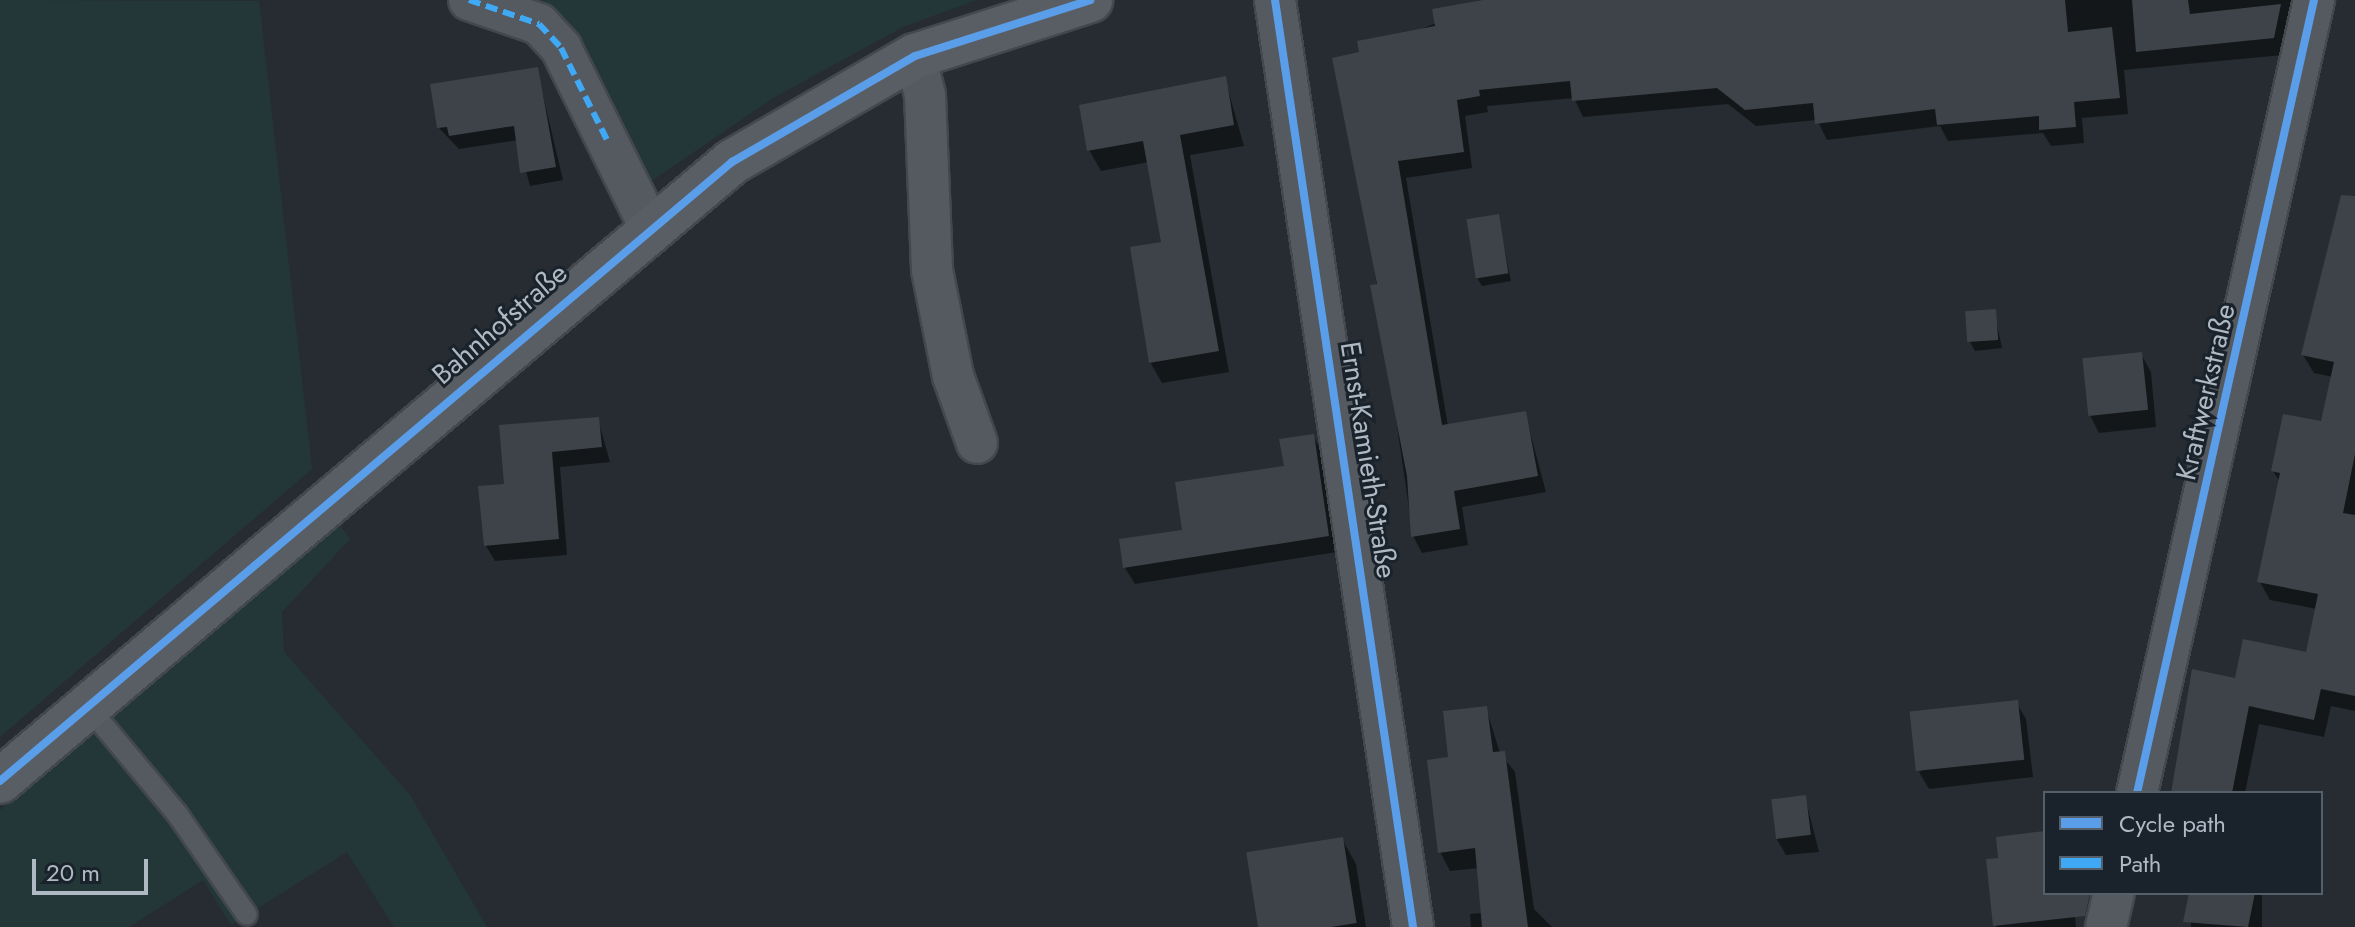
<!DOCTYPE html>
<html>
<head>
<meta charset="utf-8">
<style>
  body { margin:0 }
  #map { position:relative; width:2355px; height:927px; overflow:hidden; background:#262c32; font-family:Jost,sans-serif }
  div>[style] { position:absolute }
  .green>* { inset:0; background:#243738 }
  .shadow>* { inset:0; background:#0007; transform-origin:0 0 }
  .building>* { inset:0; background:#3e4349; transform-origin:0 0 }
  .roads { filter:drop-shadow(2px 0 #43484c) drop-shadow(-2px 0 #43484c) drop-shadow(0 2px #43484c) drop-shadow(0 -2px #43484c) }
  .lane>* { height:20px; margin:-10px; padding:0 10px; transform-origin:10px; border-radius:10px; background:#555a60 }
  .street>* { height:40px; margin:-20px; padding:0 20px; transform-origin:20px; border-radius:20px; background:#555a60 }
  .secondary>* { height:44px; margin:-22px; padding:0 22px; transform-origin:22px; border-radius:22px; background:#595e65 }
  .quiet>* { height:6px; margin-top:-3px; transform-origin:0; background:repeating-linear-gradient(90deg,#3fa9f5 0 12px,transparent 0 18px) }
  .cycleway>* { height:8px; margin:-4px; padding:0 4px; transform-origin:4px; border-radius:4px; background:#5a9eea }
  span { translate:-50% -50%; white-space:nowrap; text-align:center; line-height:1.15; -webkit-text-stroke:6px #1a232c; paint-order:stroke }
  .street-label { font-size:28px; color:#aeb9c4 }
  .legend { position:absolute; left:2043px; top:791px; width:280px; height:104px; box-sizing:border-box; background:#1a232c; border:2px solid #555f69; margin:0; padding:10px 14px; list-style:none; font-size:24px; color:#aeb9c4 }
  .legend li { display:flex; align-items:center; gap:16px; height:40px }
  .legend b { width:40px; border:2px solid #555f69 }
  .scale { position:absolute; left:32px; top:859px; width:116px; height:36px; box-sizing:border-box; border:4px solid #aeb9c4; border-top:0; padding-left:10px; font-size:24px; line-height:28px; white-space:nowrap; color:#aeb9c4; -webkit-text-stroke:6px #1a232c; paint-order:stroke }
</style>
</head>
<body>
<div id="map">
  <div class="green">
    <i style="clip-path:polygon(0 0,259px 1px,312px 469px,0 737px)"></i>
    <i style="clip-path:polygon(538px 0,977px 0,903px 27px,773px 98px,650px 182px)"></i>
    <i style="clip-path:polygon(337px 521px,350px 539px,282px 612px,284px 652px,410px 795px,487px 927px,394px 927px,347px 852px,231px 925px,203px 880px,129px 927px,0 927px,0 810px)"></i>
  </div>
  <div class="shadow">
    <i style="clip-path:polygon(1494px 0,2294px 0,2283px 55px,2124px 70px,2128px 114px,2082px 118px,2084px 143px,2051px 146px,2043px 133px,1948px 141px,1940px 126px,1827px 140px,1817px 120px,1756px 126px,1728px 104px,1583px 117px,1574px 98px,1487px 106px,1488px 112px,1465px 116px,1472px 168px,1406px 178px,1448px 426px,1525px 413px,1546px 492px,1462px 507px,1468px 545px,1422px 553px,1413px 536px,1360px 171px,1361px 53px)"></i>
    <i style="clip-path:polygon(537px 70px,563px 180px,530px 186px,518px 140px,459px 149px,439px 128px)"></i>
    <i style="clip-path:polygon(1225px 79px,1244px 146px,1190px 155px,1229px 372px,1162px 383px,1150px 362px,1164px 244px,1149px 162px,1101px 171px,1089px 150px)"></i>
    <i style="clip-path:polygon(2355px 212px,2355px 711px,2331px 706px,2324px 737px,2259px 724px,2245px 793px,2173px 793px,2236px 680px,2308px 654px,2317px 609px,2270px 600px,2260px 582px,2280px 482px,2273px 471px,2323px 424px,2333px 377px,2314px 373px,2303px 355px)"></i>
    <i style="clip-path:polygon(1498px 216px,1511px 281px,1482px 286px,1477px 278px)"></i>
    <i style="clip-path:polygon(1994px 311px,2002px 348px,1975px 351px,1970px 342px)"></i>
    <i style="clip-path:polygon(2141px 354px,2151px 372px,2156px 427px,2099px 433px,2090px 415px)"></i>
    <i style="clip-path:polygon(598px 419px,610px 462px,560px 467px,567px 555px,495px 561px,486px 546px,481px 488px,506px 485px,501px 426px)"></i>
    <i style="clip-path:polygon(1313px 436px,1322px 452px,1337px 552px,1135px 584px,1125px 568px,1286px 467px)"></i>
    <i style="clip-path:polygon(2016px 702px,2026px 719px,2033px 777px,1929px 789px,1919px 772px)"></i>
    <i style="clip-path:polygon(1486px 708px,1500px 753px,1515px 772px,1534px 909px,1552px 927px,1471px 927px,1470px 914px,1482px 913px,1479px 868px,1450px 871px,1440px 852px,1450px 759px)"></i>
    <i style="clip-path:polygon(1805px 797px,1819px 852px,1786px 855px,1776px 838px)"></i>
    <i style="clip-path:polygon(2045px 833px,2045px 893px,2073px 893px,2076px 927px,1996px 927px,2000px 859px)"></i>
    <i style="clip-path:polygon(1342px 839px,1356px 864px,1366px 927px,1259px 927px,1248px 853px)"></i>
    <i style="left:2191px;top:893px;width:71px;height:34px"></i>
  </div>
  <div class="building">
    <i style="clip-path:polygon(1483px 0,2065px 0,2068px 32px,2112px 27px,2120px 98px,2074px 102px,2076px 127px,2039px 130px,2039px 116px,1937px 125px,1935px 109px,1815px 124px,1813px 103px,1745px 110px,1717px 88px,1572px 101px,1570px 81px,1479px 90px,1480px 96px,1457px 100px,1464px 152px,1398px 161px,1442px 425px,1526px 411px,1538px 476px,1454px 491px,1460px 529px,1411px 537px,1407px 476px,1370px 285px,1377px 284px,1332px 58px,1359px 52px,1357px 41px,1435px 26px,1432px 9px)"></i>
    <i style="clip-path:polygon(2132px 0,2188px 0,2190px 14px,2281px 4px,2274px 38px,2136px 52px)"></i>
    <i style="clip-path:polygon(538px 67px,556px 167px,520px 173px,514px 126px,449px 136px,447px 127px,437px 128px,430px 84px)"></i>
    <i style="clip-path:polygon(1226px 76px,1234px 125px,1180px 135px,1219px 351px,1149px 363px,1130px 247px,1161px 242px,1143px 141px,1087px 151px,1079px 105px)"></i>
    <i style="clip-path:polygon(2341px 195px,2355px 196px,2355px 454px,2343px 513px,2355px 515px,2355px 696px,2321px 689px,2314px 720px,2249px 706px,2232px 793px,2171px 793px,2192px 669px,2235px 678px,2243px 639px,2306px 652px,2318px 594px,2257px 582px,2280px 473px,2271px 471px,2283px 414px,2321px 421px,2334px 362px,2301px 355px)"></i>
    <i style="left:1499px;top:214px;width:60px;height:33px;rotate:81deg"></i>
    <i style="left:1996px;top:309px;width:31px;height:31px;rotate:86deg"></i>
    <i style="left:2142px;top:352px;width:58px;height:60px;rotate:84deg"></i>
    <i style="clip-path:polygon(599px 417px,602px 447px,552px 452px,559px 539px,484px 546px,478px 486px,504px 484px,499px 425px)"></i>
    <i style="clip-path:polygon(1314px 434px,1329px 536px,1123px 568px,1119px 539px,1182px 530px,1175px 482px,1284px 466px,1279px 439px)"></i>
    <i style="left:2018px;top:700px;width:60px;height:109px;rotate:84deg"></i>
    <i style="clip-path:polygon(1487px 706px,1493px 752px,1505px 751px,1528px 927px,1482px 927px,1475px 848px,1438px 853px,1427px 760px,1448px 757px,1443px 711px)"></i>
    <i style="left:1806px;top:795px;width:40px;height:35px;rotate:83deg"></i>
    <i style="clip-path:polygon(2045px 831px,2045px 893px,2090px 893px,2085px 916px,1993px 926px,1986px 859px,1998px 858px,1996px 837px)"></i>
    <i style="left:1343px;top:837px;width:87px;height:98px;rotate:81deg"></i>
    <i style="clip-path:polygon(2189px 893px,2255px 893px,2248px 927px,2183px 922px)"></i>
  </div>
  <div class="roads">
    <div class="lane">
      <i style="left:89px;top:708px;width:139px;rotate:50.2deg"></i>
      <i style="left:178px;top:815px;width:121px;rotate:55.4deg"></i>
    </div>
    <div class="street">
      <i style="left:469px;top:0;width:74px;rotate:18.9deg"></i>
      <i style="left:539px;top:24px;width:33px;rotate:47deg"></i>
      <i style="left:561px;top:48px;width:198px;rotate:63.6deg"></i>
      <i style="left:1275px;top:0;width:937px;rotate:81.53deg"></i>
      <i style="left:915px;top:56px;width:40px;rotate:75.6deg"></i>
      <i style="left:925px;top:95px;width:175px;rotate:87.7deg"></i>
      <i style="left:932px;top:270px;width:108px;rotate:78.8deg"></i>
      <i style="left:953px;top:376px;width:71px;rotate:70.3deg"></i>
      <i style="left:2137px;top:793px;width:813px;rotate:-77.42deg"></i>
      <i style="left:2106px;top:927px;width:35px;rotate:-77deg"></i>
    </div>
    <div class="secondary">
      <i style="left:0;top:781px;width:959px;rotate:-40.22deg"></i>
      <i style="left:732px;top:162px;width:211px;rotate:-30.1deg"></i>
      <i style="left:915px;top:56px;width:184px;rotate:-17.7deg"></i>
    </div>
  </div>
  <div class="quiet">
    <i style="left:469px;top:0;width:74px;rotate:18.9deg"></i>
    <i style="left:539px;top:24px;width:33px;rotate:47deg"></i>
    <i style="left:561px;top:48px;width:105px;rotate:63.4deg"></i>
  </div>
  <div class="cycleway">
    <i style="left:1275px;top:0;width:937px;rotate:81.53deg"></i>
    <i style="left:0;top:781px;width:959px;rotate:-40.22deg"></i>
    <i style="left:732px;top:162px;width:211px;rotate:-30.1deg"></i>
    <i style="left:915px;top:56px;width:184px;rotate:-17.7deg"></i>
    <i style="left:2137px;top:793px;width:813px;rotate:-77.42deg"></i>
  </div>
  <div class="street-label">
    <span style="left:500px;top:324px;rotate:-41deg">Bahnhofstraße</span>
    <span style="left:2206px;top:392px;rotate:-77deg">Kraftwerkstraße</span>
    <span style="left:1368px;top:460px;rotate:81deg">Ernst-Kamieth-Straße</span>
  </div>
  <ul class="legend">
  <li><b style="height:10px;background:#5a9eea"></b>Cycle path</li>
  <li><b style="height:10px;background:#3fa9f5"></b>Path</li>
  </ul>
  <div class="scale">20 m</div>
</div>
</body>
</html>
